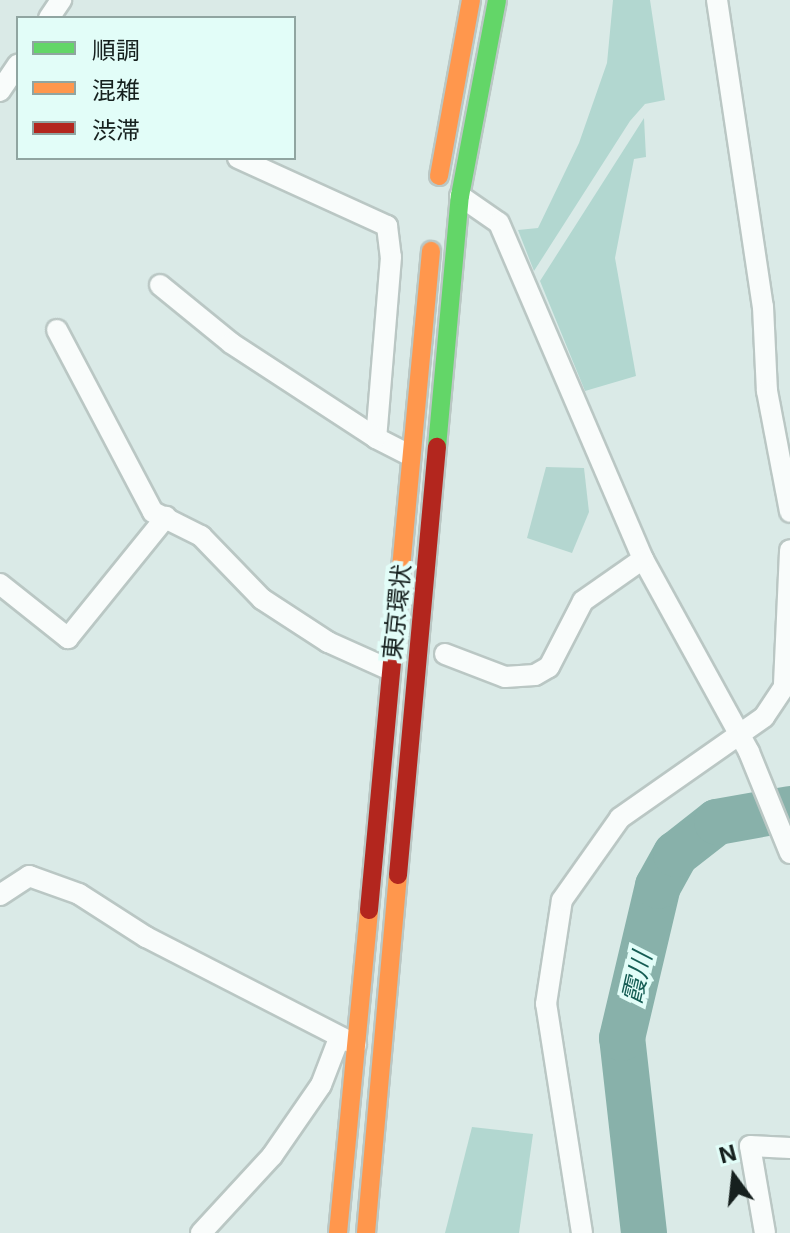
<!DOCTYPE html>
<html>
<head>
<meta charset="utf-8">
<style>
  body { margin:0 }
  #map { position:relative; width:790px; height:1233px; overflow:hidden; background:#daeae7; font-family:Inter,"Noto Sans JP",sans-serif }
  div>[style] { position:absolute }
  .green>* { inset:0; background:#b4d6d0 }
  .forest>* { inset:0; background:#b2d7d0 }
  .river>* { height:46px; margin:-23px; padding:0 23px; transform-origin:23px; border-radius:23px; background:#88b1aa }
  .roads { filter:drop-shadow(2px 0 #bac7c4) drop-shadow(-2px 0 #bac7c4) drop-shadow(0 2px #bac7c4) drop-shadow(0 -2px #bac7c4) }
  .street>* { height:20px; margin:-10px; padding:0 10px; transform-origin:10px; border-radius:10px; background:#f9fcfb }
  .fast>* { height:18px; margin:-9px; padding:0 9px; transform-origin:9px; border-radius:9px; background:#63d668 }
  .slow>* { height:18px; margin:-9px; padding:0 9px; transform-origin:9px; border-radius:9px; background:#ff974d }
  .jam>* { height:18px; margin:-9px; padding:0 9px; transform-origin:9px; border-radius:9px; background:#b3261e }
  span { translate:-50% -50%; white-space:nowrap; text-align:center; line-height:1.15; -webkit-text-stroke:8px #e2fdf8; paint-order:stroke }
  .street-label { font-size:24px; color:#16201e }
  .water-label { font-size:26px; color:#155d54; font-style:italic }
  .legend { position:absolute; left:16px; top:16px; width:280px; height:144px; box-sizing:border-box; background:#e2fdf8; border:2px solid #90a5a1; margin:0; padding:10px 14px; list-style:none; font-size:24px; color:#16201e }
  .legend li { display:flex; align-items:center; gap:16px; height:40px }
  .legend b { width:40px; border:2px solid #90a5a1 }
  .north { position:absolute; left:694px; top:1137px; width:80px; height:80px; -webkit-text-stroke:6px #e2fdf8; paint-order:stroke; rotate:345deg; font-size:22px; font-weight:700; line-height:32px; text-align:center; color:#16201e }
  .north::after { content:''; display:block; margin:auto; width:28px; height:36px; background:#16201e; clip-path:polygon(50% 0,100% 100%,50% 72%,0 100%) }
</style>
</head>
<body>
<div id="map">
  <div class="green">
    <i style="clip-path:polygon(546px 467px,584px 468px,589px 512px,572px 553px,527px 538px)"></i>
  </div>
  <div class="forest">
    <i style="clip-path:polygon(613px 0,650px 0,665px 100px,645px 104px,630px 121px,534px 271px,518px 230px,538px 228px,579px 143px,607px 63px)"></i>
    <i style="clip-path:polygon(644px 118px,646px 157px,634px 159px,615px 258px,636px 376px,585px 391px,540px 281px)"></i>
    <i style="clip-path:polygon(472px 1127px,533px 1134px,519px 1233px,445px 1233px)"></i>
  </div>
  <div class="river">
    <i style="left:644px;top:1233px;width:196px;rotate:-96.4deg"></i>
    <i style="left:622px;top:1038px;width:156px;rotate:-76.7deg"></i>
    <i style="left:658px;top:886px;width:37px;rotate:-61deg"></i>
    <i style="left:676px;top:854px;width:52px;rotate:-38deg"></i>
    <i style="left:717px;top:822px;width:74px;rotate:-10.1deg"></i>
  </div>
  <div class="roads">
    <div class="street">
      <i style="left:717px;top:0;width:310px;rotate:81.5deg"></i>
      <i style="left:763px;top:307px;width:84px;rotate:87.3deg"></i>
      <i style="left:767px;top:391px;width:123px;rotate:79.2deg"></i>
      <i style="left:49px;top:18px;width:22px;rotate:-56deg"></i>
      <i style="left:0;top:91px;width:32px;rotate:-56deg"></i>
      <i style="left:238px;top:158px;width:164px;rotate:24.5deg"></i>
      <i style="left:387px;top:226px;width:31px;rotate:83deg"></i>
      <i style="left:391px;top:257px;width:182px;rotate:94.7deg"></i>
      <i style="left:376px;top:438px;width:38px;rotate:27deg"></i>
      <i style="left:460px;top:196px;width:47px;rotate:34.7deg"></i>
      <i style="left:499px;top:223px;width:366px;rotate:66.8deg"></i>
      <i style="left:643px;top:559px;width:220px;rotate:61.2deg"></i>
      <i style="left:749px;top:752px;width:109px;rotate:67.9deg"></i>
      <i style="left:160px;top:285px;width:92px;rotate:39.2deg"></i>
      <i style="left:231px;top:343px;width:173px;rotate:33.2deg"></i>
      <i style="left:57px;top:330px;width:206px;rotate:62.2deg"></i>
      <i style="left:153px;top:512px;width:54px;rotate:26.6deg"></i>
      <i style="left:201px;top:536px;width:88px;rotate:45.9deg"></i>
      <i style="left:262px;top:599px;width:79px;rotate:33.1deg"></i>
      <i style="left:328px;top:642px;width:68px;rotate:24.3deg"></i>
      <i style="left:0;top:584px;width:87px;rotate:38.5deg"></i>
      <i style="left:68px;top:638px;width:156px;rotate:-51deg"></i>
      <i style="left:445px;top:654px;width:64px;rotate:21deg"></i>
      <i style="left:505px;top:677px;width:30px;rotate:-4deg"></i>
      <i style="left:535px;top:675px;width:16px;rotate:-30deg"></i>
      <i style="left:549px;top:667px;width:74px;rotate:-62.7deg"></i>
      <i style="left:583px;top:601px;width:73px;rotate:-35deg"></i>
      <i style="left:784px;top:684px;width:134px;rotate:-87.4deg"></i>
      <i style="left:0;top:895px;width:35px;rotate:-33deg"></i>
      <i style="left:29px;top:876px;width:53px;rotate:19.8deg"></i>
      <i style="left:79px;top:894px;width:80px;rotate:32.7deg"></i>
      <i style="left:146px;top:937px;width:236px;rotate:27.2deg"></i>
      <i style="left:201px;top:1233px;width:105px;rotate:-47.3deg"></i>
      <i style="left:272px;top:1156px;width:86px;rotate:-55.4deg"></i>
      <i style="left:321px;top:1085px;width:47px;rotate:-68.9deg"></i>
      <i style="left:582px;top:1233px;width:232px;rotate:-98.9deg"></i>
      <i style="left:546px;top:1004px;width:105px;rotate:-81.3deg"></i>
      <i style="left:562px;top:900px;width:100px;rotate:-54.7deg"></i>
      <i style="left:620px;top:818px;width:176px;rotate:-35deg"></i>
      <i style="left:764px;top:717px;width:47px;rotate:-56.3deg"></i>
      <i style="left:765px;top:1233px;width:88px;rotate:-99.8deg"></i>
      <i style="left:750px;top:1146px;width:40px;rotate:2.9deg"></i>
    </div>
    <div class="fast">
      <i style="left:437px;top:447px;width:252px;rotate:-84.8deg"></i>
      <i style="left:460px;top:196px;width:199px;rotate:-79.3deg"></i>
    </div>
    <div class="slow">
      <i style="left:439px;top:176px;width:179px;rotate:-79.7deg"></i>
      <i style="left:393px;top:653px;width:404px;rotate:-84.6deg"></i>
      <i style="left:338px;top:1233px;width:324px;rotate:-84.5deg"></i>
      <i style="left:366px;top:1233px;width:359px;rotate:-84.9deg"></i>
    </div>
    <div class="jam">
      <i style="left:398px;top:875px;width:430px;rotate:-84.8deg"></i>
      <i style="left:369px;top:910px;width:258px;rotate:-84.7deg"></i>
    </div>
  </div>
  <div class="street-label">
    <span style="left:397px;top:612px;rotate:-84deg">東京環状</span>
  </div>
  <div class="water-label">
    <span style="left:637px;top:978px;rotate:-77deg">霞川</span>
  </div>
  <ul class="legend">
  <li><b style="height:10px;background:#63d668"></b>順調</li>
  <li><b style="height:10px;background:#ff974d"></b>混雑</li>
  <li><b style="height:10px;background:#b3261e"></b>渋滞</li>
  </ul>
  <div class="north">N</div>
</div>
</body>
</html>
